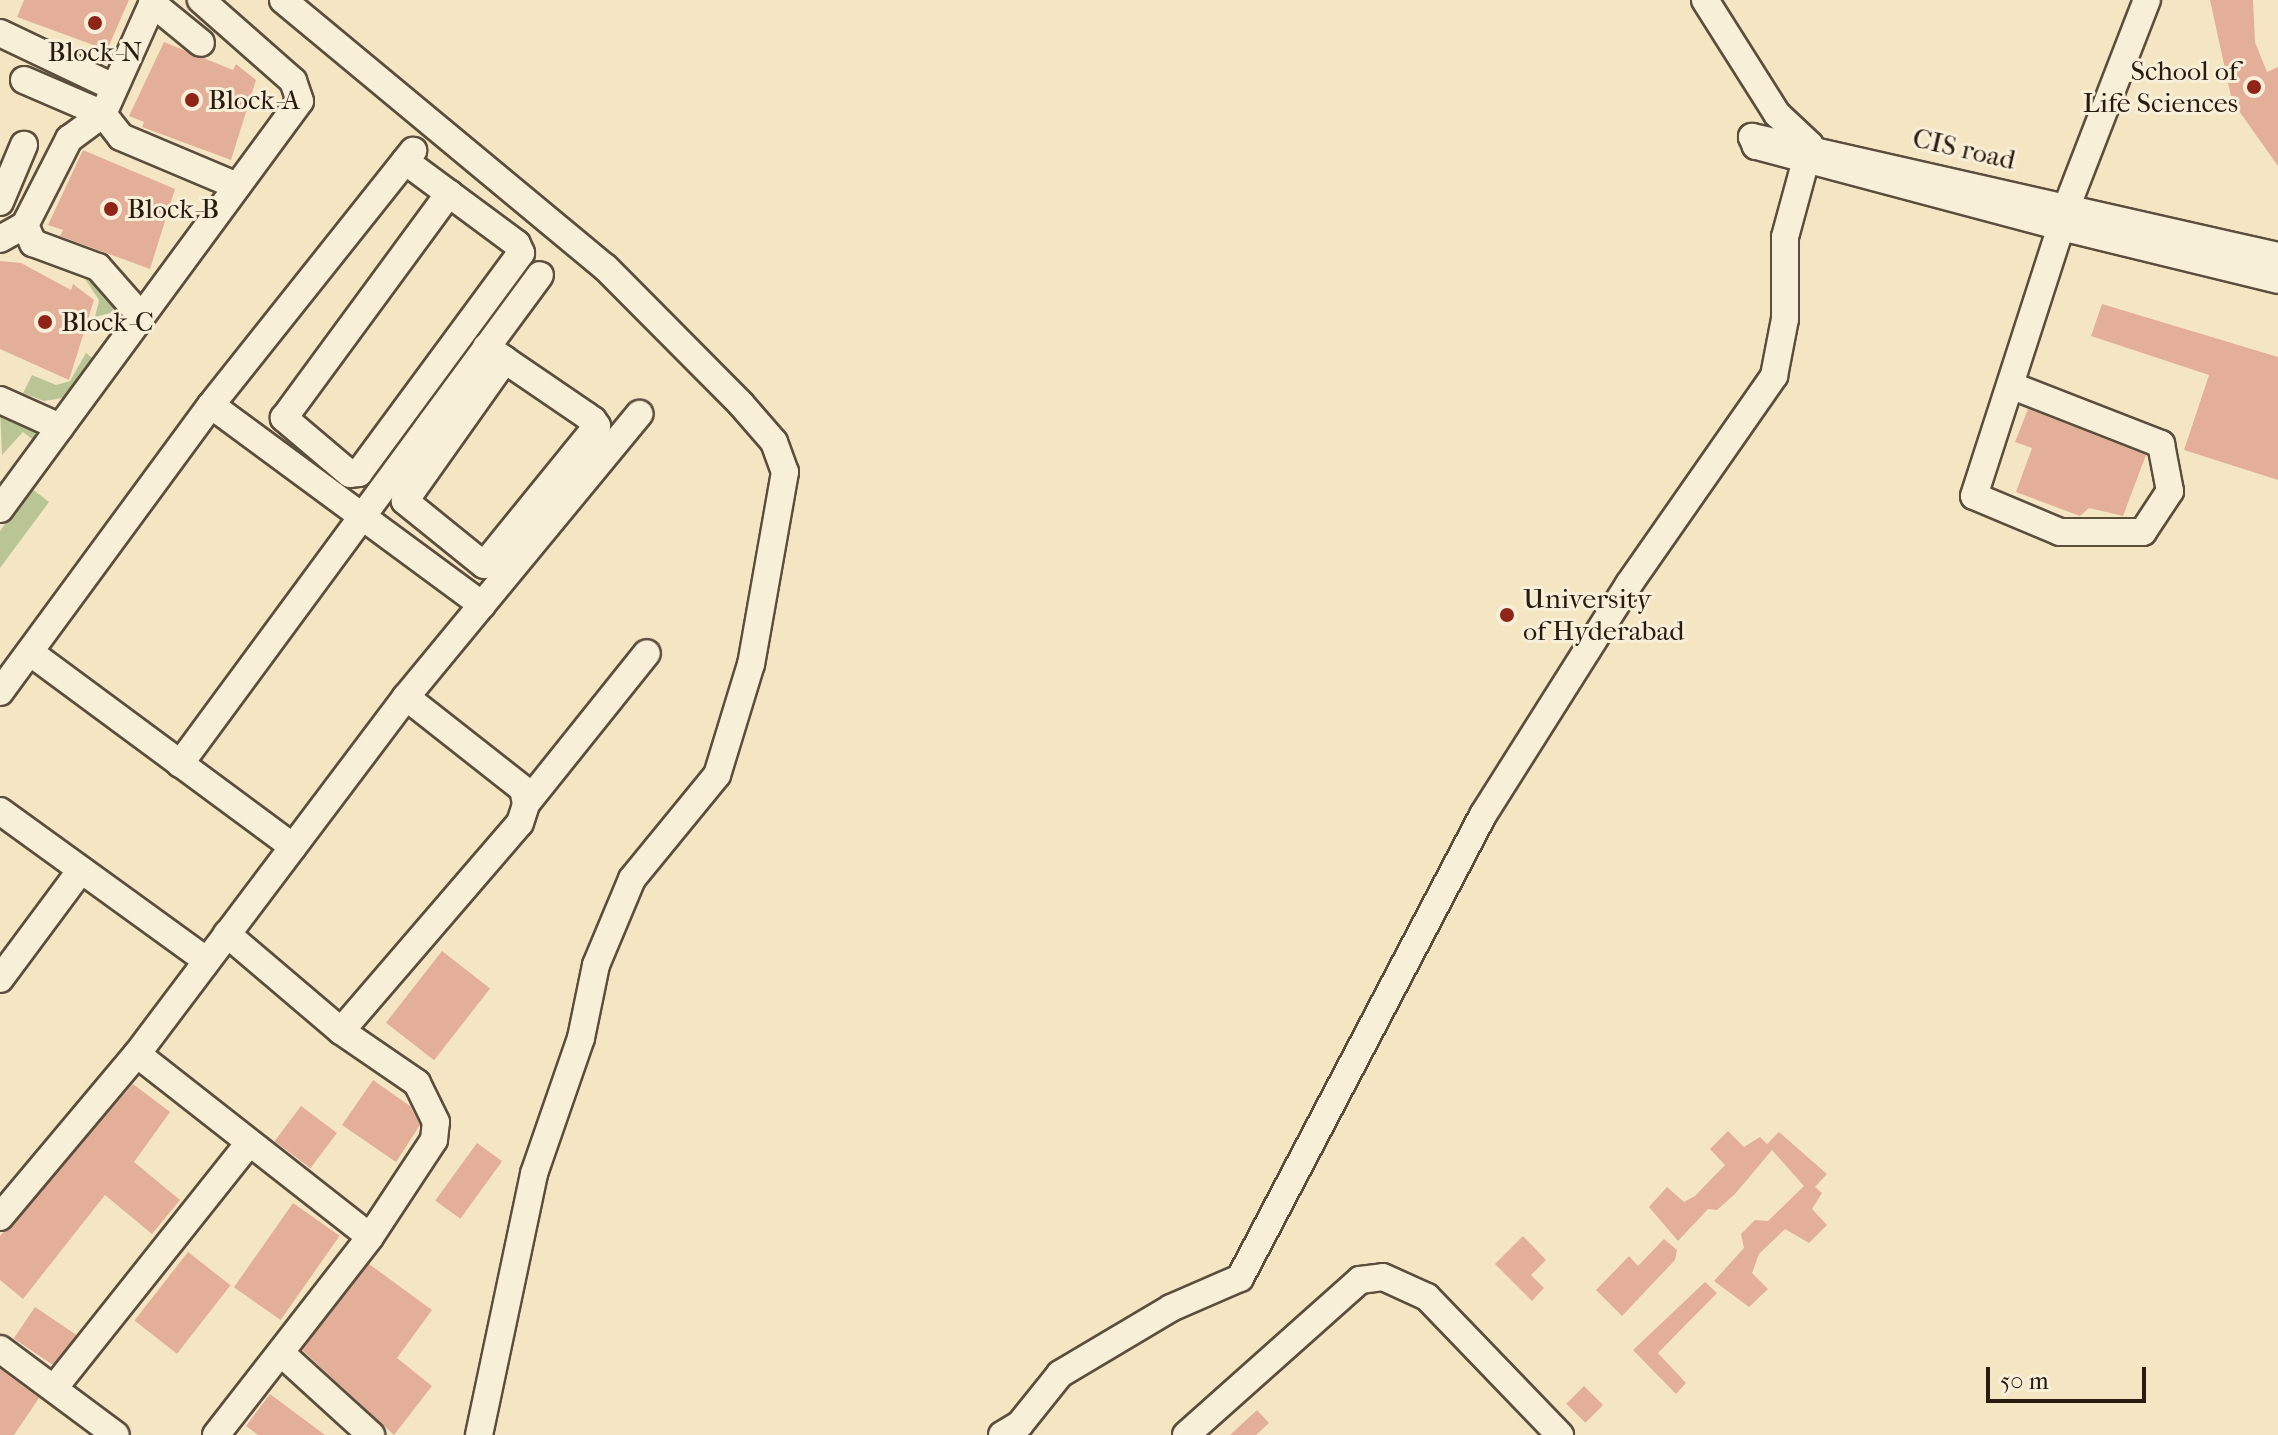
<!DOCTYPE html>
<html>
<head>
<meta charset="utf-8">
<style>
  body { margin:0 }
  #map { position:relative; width:2278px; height:1435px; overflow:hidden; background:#f5e6c3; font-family:"IM FELL French Canon",serif }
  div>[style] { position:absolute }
  .green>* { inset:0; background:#bac595 }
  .building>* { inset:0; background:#e3af99; transform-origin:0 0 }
  .roads { filter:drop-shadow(2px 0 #5b4e3d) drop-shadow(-2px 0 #5b4e3d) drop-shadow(0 2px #5b4e3d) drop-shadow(0 -2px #5b4e3d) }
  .minor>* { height:26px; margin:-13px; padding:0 13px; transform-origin:13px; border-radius:13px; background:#f8efd8 }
  .dots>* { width:22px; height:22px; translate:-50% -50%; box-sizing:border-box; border:4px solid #f8efd8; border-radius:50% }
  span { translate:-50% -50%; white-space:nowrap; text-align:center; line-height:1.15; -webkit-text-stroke:6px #f8efd8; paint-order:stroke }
  .poi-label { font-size:28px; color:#281b10 }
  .right { translate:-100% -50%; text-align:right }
  .left { translate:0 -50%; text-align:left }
  .street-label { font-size:28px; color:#281b10 }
  .scale { position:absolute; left:1986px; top:1367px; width:160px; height:36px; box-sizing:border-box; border:4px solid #281b10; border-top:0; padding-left:10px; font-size:24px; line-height:28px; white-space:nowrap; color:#281b10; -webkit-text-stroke:6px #f8efd8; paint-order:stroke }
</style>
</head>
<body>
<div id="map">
  <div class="green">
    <i style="clip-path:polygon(85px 279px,103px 289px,123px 321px,110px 313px,95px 317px,99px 300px)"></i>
    <i style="clip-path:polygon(86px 353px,95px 360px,68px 397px,44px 401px,23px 393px,32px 375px,56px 385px,70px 381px)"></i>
    <i style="clip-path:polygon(0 410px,35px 425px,36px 442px,23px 432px,2px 455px)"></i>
    <i style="clip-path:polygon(31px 488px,49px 502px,0 568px,0 531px)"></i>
  </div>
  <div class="building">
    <i style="clip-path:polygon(24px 0,129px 0,107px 50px,17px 17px)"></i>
    <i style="clip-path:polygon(2210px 0,2253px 0,2255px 42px,2267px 72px,2278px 67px,2278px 166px,2232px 101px)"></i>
    <i style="clip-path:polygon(164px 42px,233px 70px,236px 64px,256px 80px,231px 160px,142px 127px,144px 122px,129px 116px)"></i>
    <i style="clip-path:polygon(83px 150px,175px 189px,150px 269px,60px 236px,63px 230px,48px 225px)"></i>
    <i style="clip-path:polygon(0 261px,21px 263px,71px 290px,73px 284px,94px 300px,69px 380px,0 349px)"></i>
    <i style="clip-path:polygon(2102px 304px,2278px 357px,2278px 480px,2184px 450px,2209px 375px,2091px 336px)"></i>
    <i style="clip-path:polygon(2028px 409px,2146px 455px,2123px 516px,2089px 508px,2080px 516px,2016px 492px,2032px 448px,2015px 442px)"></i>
    <i style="left:442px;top:951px;width:61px;height:91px;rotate:38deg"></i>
    <i style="clip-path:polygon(373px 1080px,410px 1106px,420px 1125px,396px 1162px,342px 1125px)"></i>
    <i style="clip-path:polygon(133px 1084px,170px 1112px,134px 1162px,180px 1200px,152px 1234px,105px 1195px,23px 1299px,0 1280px,0 1236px)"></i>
    <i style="left:301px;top:1106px;width:45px;height:44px;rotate:37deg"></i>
    <i style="clip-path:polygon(1728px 1131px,1744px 1147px,1760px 1137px,1767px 1144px,1779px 1132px,1827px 1174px,1815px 1187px,1822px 1193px,1812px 1209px,1827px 1225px,1809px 1243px,1785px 1229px,1759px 1254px,1752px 1273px,1768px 1289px,1749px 1307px,1714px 1281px,1744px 1248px,1741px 1234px,1755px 1220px,1768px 1221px,1804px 1186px,1772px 1150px,1735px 1194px,1717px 1210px,1708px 1209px,1678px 1241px,1649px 1207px,1667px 1187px,1684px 1202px,1695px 1196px,1725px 1165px,1710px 1149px)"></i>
    <i style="left:477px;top:1143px;width:31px;height:71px;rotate:36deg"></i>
    <i style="left:293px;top:1203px;width:57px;height:103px;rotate:35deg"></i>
    <i style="clip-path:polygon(1523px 1236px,1546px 1260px,1531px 1275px,1544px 1288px,1532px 1301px,1495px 1264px)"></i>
    <i style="clip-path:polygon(1664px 1239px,1677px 1250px,1675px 1260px,1622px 1316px,1596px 1290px,1629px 1256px,1638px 1266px)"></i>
    <i style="left:188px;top:1252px;width:54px;height:87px;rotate:38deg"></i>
    <i style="clip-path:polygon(369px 1264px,432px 1310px,397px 1358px,432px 1386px,394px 1435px,302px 1350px)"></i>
    <i style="clip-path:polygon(1705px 1282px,1717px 1293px,1658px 1353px,1686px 1383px,1676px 1394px,1633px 1350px)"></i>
    <i style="left:35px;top:1307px;width:50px;height:38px;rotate:34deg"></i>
    <i style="clip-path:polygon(0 1369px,39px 1398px,14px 1435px,0 1435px)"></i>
    <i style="left:1584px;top:1386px;width:27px;height:25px;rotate:45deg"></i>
    <i style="clip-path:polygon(270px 1394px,325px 1435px,258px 1435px,246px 1426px)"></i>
    <i style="clip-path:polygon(1257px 1410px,1269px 1423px,1256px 1435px,1230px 1435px)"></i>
  </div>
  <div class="roads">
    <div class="minor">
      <i style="left:283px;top:0;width:418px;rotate:39.7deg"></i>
      <i style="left:605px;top:267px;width:193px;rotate:45.2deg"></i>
      <i style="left:741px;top:404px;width:50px;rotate:49deg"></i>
      <i style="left:774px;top:442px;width:32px;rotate:70deg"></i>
      <i style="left:785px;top:472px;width:195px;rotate:100deg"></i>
      <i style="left:751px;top:664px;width:116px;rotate:107deg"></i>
      <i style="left:717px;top:775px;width:134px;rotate:129.3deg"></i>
      <i style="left:632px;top:879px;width:93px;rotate:112.7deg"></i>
      <i style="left:596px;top:965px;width:75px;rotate:101.6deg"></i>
      <i style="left:581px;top:1038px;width:144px;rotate:109.1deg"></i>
      <i style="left:534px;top:1174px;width:267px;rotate:101.9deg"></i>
      <i style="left:1705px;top:0;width:135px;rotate:57.7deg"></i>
      <i style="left:1777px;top:114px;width:45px;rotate:43.2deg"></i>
      <i style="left:152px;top:3px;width:63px;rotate:39.2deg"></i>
      <i style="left:0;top:33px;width:125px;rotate:25.5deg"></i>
      <i style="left:24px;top:80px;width:86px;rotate:23.3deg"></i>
      <i style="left:103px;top:114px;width:29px;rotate:52deg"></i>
      <i style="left:121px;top:137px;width:126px;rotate:22.9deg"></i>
      <i style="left:405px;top:161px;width:139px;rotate:36.5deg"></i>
      <i style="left:517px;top:244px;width:10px;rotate:66deg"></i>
      <i style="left:521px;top:253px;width:273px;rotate:126.4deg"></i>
      <i style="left:359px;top:473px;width:9px;rotate:174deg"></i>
      <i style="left:350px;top:474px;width:87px;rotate:-139.7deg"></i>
      <i style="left:284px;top:418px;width:279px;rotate:-53.7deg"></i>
      <i style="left:0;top:202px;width:62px;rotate:-67.2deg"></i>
      <i style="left:2067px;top:206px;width:221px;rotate:-68.8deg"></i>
      <i style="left:25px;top:225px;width:20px;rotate:66deg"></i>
      <i style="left:33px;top:243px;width:69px;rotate:20.3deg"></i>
      <i style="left:98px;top:267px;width:65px;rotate:48.7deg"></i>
      <i style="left:2061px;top:227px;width:316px;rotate:-165.1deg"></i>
      <i style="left:1756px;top:146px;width:10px;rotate:-114deg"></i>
      <i style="left:1752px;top:137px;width:539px;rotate:12.75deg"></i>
      <i style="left:0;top:239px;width:29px;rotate:-29deg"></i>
      <i style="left:25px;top:225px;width:97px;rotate:-62.9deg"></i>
      <i style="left:69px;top:139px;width:42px;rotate:-36.3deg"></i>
      <i style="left:103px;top:114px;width:125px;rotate:-65.9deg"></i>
      <i style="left:486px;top:347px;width:23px;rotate:34deg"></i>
      <i style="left:505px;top:360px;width:99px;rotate:34.3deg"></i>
      <i style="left:587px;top:416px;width:7px;rotate:34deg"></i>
      <i style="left:593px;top:420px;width:7px;rotate:56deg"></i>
      <i style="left:597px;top:426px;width:179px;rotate:129.1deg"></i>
      <i style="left:484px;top:565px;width:102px;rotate:-141deg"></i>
      <i style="left:405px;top:501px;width:173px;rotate:-54.7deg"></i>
      <i style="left:2015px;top:387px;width:157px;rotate:21.3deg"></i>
      <i style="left:2161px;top:444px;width:48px;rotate:79.2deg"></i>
      <i style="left:2170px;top:491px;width:49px;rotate:123.4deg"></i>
      <i style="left:2143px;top:532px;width:83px;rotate:180deg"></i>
      <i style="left:2060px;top:532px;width:93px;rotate:-157.3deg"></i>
      <i style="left:1974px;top:496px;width:283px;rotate:-72.1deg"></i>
      <i style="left:2061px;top:227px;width:223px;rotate:13.7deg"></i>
      <i style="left:0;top:400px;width:66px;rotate:24.2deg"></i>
      <i style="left:211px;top:405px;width:337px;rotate:36.4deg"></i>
      <i style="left:0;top:509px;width:506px;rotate:-53.67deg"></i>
      <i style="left:300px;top:101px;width:21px;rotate:-109deg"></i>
      <i style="left:293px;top:81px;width:123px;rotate:-138.6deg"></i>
      <i style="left:31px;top:653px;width:326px;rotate:36.5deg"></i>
      <i style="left:0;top:692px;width:356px;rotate:-53.7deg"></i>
      <i style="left:211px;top:405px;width:325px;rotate:-51.5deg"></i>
      <i style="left:180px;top:764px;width:607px;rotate:-53.64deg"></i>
      <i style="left:526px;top:804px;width:193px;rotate:-51.3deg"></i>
      <i style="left:0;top:811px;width:254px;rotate:35.9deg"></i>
      <i style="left:0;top:979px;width:136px;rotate:-53.4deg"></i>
      <i style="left:341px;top:1031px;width:274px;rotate:-49.3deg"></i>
      <i style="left:520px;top:823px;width:20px;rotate:-72deg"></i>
      <i style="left:526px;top:804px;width:15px;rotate:-101deg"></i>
      <i style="left:523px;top:789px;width:149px;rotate:-141.8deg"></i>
      <i style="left:137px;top:1054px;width:296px;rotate:38.1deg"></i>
      <i style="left:0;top:1217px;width:213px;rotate:-50deg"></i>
      <i style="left:137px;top:1054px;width:447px;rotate:-53deg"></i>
      <i style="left:406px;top:697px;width:367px;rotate:-50.5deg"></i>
      <i style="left:0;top:1349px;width:144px;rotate:36.6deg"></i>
      <i style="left:281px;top:1353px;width:122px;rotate:42.3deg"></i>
      <i style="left:55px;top:1387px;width:308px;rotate:-51.5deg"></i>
      <i style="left:216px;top:1435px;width:251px;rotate:-52.1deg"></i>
      <i style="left:370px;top:1237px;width:116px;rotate:-56.6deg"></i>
      <i style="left:434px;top:1140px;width:18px;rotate:-84deg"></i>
      <i style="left:436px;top:1122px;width:43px;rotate:-116deg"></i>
      <i style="left:417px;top:1083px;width:92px;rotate:-145.6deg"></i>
      <i style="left:341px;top:1031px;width:150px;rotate:-139.6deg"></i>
      <i style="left:1002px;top:1435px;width:21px;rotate:-31deg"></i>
      <i style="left:1020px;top:1424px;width:64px;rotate:-51.3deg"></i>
      <i style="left:1060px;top:1374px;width:129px;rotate:-30.7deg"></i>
      <i style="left:1171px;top:1308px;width:75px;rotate:-23.5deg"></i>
      <i style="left:1240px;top:1278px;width:523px;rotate:-62.31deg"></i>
      <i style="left:1483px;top:815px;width:273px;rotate:-57.7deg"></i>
      <i style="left:1629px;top:584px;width:254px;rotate:-55.1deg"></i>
      <i style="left:1774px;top:376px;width:58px;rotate:-79.1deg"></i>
      <i style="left:1785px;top:319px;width:82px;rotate:-90deg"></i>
      <i style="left:1785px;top:237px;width:95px;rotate:-74.8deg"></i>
      <i style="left:1186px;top:1435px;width:233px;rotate:-41.7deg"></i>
      <i style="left:1360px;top:1280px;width:23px;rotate:-7deg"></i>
      <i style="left:1383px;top:1277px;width:48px;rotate:24.4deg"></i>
      <i style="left:1427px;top:1297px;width:192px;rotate:46.1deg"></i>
    </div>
  </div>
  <div class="dots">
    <i style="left:95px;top:23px;background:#8f2418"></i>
    <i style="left:2254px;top:87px;background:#8f2418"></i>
    <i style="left:192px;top:100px;background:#8f2418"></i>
    <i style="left:111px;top:209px;background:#8f2418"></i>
    <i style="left:45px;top:322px;background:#8f2418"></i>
    <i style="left:1507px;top:615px;background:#8f2418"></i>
  </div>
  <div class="poi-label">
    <span style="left:95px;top:52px">Block-N</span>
    <span class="right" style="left:2238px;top:87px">School of<br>Life Sciences</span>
    <span class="left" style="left:208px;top:100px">Block-A</span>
    <span class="left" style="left:127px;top:209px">Block-B</span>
    <span class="left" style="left:61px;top:322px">Block-C</span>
    <span class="left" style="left:1523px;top:615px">University<br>of Hyderabad</span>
  </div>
  <div class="street-label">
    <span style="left:1964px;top:149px;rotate:13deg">CIS road</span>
  </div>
  <div class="scale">50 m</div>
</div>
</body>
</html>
